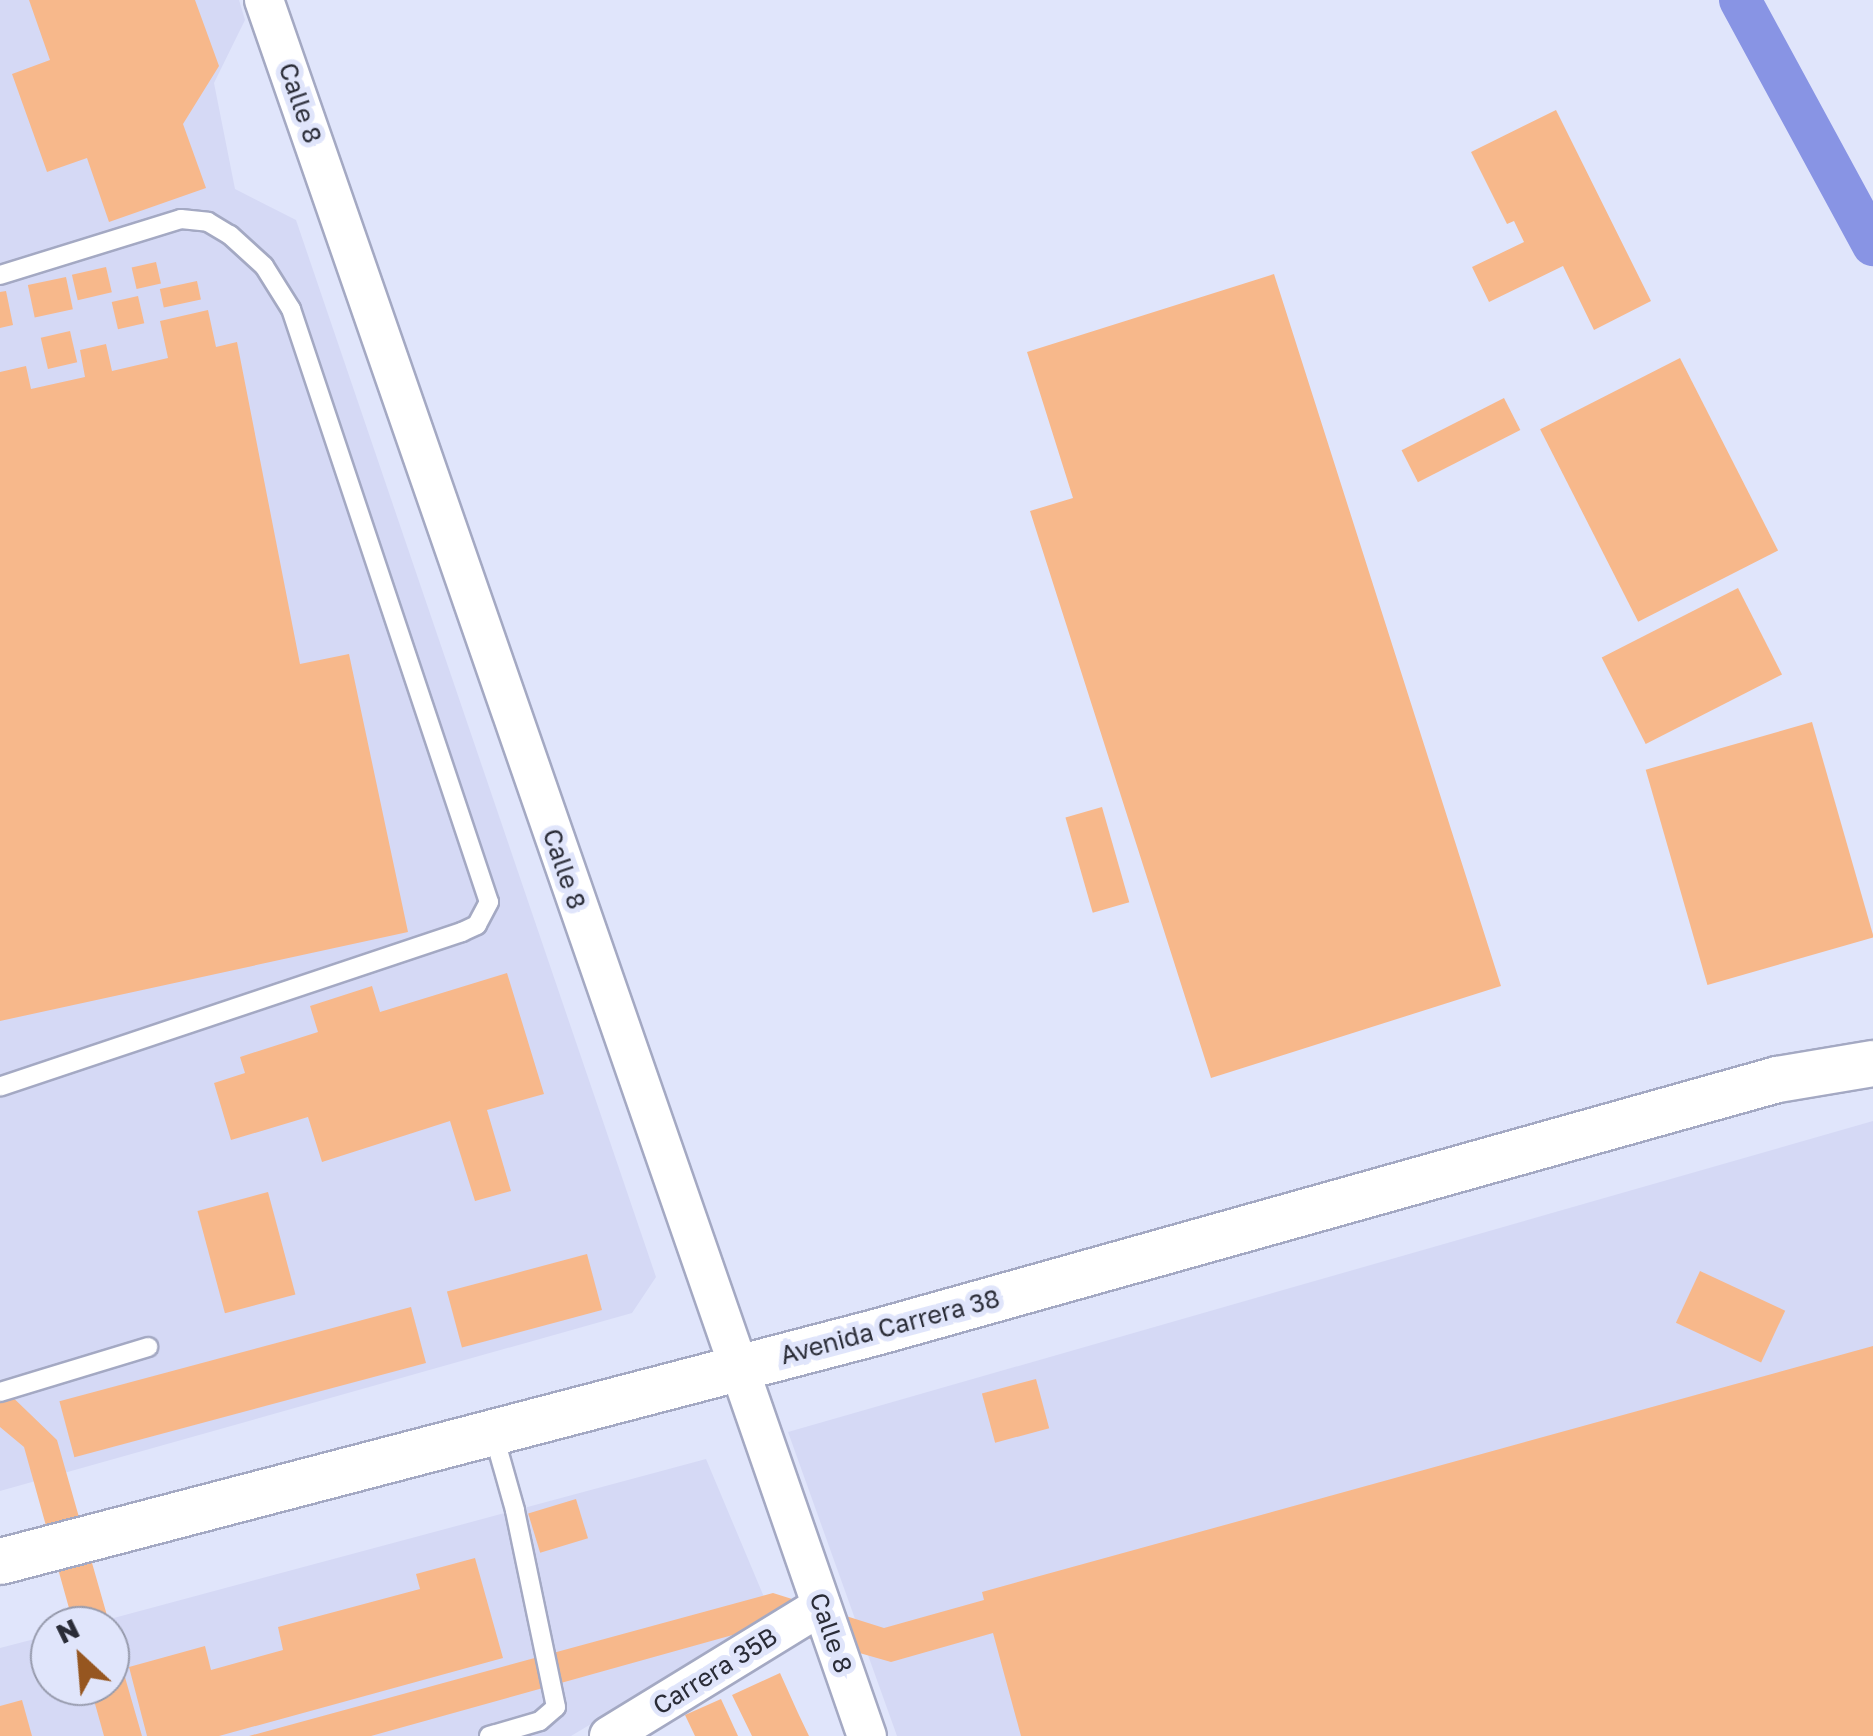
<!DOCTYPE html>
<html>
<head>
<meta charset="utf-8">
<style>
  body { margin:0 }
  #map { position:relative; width:1873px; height:1736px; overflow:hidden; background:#e0e5fb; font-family:"Golos Text",sans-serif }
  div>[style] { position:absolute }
  .built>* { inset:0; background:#d5d9f5 }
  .canal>* { height:42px; margin:-21px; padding:0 21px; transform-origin:21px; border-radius:21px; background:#8894e4 }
  .building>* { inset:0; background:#f7b88b; transform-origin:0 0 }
  .roads { filter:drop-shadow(2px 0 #a4a9c3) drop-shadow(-2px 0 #a4a9c3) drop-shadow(0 2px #a4a9c3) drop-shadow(0 -2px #a4a9c3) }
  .service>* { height:18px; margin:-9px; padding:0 9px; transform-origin:9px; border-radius:9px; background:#fff }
  .minor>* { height:38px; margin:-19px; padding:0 19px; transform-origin:19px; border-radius:19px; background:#fff }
  .tertiary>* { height:45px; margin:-22.5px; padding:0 22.5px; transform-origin:22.5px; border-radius:22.5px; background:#fff }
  span { translate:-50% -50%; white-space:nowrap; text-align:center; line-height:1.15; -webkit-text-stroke:10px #e0e5fb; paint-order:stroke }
  .street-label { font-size:25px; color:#2a2c37 }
  .north { position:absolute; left:30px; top:1606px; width:100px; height:100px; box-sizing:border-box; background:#e0e5fb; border:2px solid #979bad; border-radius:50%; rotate:334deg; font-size:28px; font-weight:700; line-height:40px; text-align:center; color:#2a2c37 }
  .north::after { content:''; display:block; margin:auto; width:35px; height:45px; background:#965620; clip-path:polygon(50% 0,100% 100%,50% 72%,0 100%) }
</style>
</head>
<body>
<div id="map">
  <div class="built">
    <i style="clip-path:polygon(0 0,239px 0,245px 20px,214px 83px,235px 189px,296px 220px,656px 1277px,632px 1313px,0 1491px)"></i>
    <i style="clip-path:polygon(1873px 1121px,1873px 1736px,897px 1736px,788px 1432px)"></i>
    <i style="clip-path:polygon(706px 1459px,772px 1616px,571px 1736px,0 1736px,0 1648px,50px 1635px,50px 1686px,110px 1686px,110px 1626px,84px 1626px)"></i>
  </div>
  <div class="canal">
    <i style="left:1740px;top:0;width:279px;rotate:61.5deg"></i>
  </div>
  <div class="building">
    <i style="clip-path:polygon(29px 0,195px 0,219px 66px,183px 124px,206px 188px,109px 222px,87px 158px,47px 172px,12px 74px,50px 60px)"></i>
    <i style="clip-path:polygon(1556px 110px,1651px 301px,1594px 330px,1563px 266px,1489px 302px,1472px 267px,1524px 242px,1514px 221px,1507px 224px,1471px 152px)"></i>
    <i style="left:156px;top:262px;width:22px;height:25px;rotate:77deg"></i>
    <i style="left:106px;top:267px;width:26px;height:35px;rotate:77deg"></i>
    <i style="clip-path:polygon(1274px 274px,1501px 986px,1211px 1078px,1030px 511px,1073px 498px,1027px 352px)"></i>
    <i style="left:66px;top:277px;width:33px;height:39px;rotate:78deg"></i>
    <i style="left:197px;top:281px;width:19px;height:38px;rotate:78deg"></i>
    <i style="clip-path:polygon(6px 291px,13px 325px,0 328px,0 292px)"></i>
    <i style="left:138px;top:296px;width:28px;height:27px;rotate:77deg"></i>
    <i style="clip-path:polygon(208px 310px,216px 347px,237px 342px,300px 664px,349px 654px,408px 932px,0 1021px,0 372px,26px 366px,31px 389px,85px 377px,80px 350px,106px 344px,112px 371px,168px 358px,160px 321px)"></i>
    <i style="left:70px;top:331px;width:32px;height:30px;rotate:77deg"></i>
    <i style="left:1680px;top:358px;width:216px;height:157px;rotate:63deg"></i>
    <i style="left:1504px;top:398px;width:36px;height:115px;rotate:63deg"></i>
    <i style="left:1738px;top:588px;width:97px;height:153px;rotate:63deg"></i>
    <i style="left:1812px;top:722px;width:224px;height:173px;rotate:74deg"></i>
    <i style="left:1102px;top:807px;width:99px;height:38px;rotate:74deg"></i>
    <i style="clip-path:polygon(507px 973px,544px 1094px,487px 1110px,511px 1191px,475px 1201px,450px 1121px,322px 1162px,308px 1117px,231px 1140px,214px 1083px,245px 1073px,240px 1057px,318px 1032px,310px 1006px,372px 986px,380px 1012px)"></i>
    <i style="left:268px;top:1192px;width:106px;height:73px;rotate:75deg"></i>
    <i style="left:587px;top:1254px;width:58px;height:145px;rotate:75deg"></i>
    <i style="left:1700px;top:1271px;width:94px;height:57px;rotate:25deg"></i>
    <i style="left:411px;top:1307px;width:58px;height:364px;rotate:75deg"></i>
    <i style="clip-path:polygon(1873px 1346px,1873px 1736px,1021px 1736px,993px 1633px,891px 1662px,765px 1626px,371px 1736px,249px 1736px,773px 1593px,884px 1628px,984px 1600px,982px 1592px)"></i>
    <i style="left:1036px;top:1379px;width:51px;height:56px;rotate:75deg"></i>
    <i style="clip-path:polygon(0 1385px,57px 1440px,110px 1626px,74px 1626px,24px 1447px,0 1427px)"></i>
    <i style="left:576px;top:1499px;width:41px;height:50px;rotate:73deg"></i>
    <i style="clip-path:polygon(475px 1558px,503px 1658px,219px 1736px,147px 1736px,129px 1667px,205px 1646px,211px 1670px,283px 1650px,278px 1627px,420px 1589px,416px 1574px)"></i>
    <i style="clip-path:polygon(111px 1629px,142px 1736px,104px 1736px,90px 1686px,110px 1686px)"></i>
    <i style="clip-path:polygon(780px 1673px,798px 1713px,809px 1736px,752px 1736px,732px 1695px)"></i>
    <i style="clip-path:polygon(721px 1699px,738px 1736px,695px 1736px,685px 1715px)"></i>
    <i style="clip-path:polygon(22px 1700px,32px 1736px,0 1736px,0 1706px)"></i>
  </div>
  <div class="roads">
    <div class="service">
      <i style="left:0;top:275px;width:189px;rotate:-17.2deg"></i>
      <i style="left:181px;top:219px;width:27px;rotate:6deg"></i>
      <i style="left:208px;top:222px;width:26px;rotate:31deg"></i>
      <i style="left:230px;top:235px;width:46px;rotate:42.4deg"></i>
      <i style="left:264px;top:266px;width:51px;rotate:57.9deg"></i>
      <i style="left:291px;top:309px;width:625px;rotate:71.54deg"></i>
      <i style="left:489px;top:902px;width:26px;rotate:118deg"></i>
      <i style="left:477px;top:925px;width:17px;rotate:155deg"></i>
      <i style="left:462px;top:932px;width:487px;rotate:161.5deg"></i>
      <i style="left:0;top:1392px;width:155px;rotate:-16.9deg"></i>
      <i style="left:489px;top:1736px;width:53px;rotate:-16.4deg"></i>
      <i style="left:540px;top:1721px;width:21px;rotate:-41deg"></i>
      <i style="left:556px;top:1707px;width:201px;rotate:-101.8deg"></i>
      <i style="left:515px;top:1510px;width:81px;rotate:-105.8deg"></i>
    </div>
    <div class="minor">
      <i style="left:264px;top:0;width:1838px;rotate:70.85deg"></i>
      <i style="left:609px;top:1736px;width:249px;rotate:-31.5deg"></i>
    </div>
    <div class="tertiary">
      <i style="left:0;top:1561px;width:904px;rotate:-14.67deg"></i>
      <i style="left:875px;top:1332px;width:937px;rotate:-15.67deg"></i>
      <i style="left:1777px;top:1079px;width:97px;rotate:-9.5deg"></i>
    </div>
  </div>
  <div class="street-label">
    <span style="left:300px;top:103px;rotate:71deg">Calle 8</span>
    <span style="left:564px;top:869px;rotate:71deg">Calle 8</span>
    <span style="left:890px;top:1327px;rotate:-15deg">Avenida Carrera 38</span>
    <span style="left:831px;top:1633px;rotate:71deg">Calle 8</span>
    <span style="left:715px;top:1671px;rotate:-32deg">Carrera 35B</span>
  </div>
  <div class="north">N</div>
</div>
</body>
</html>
